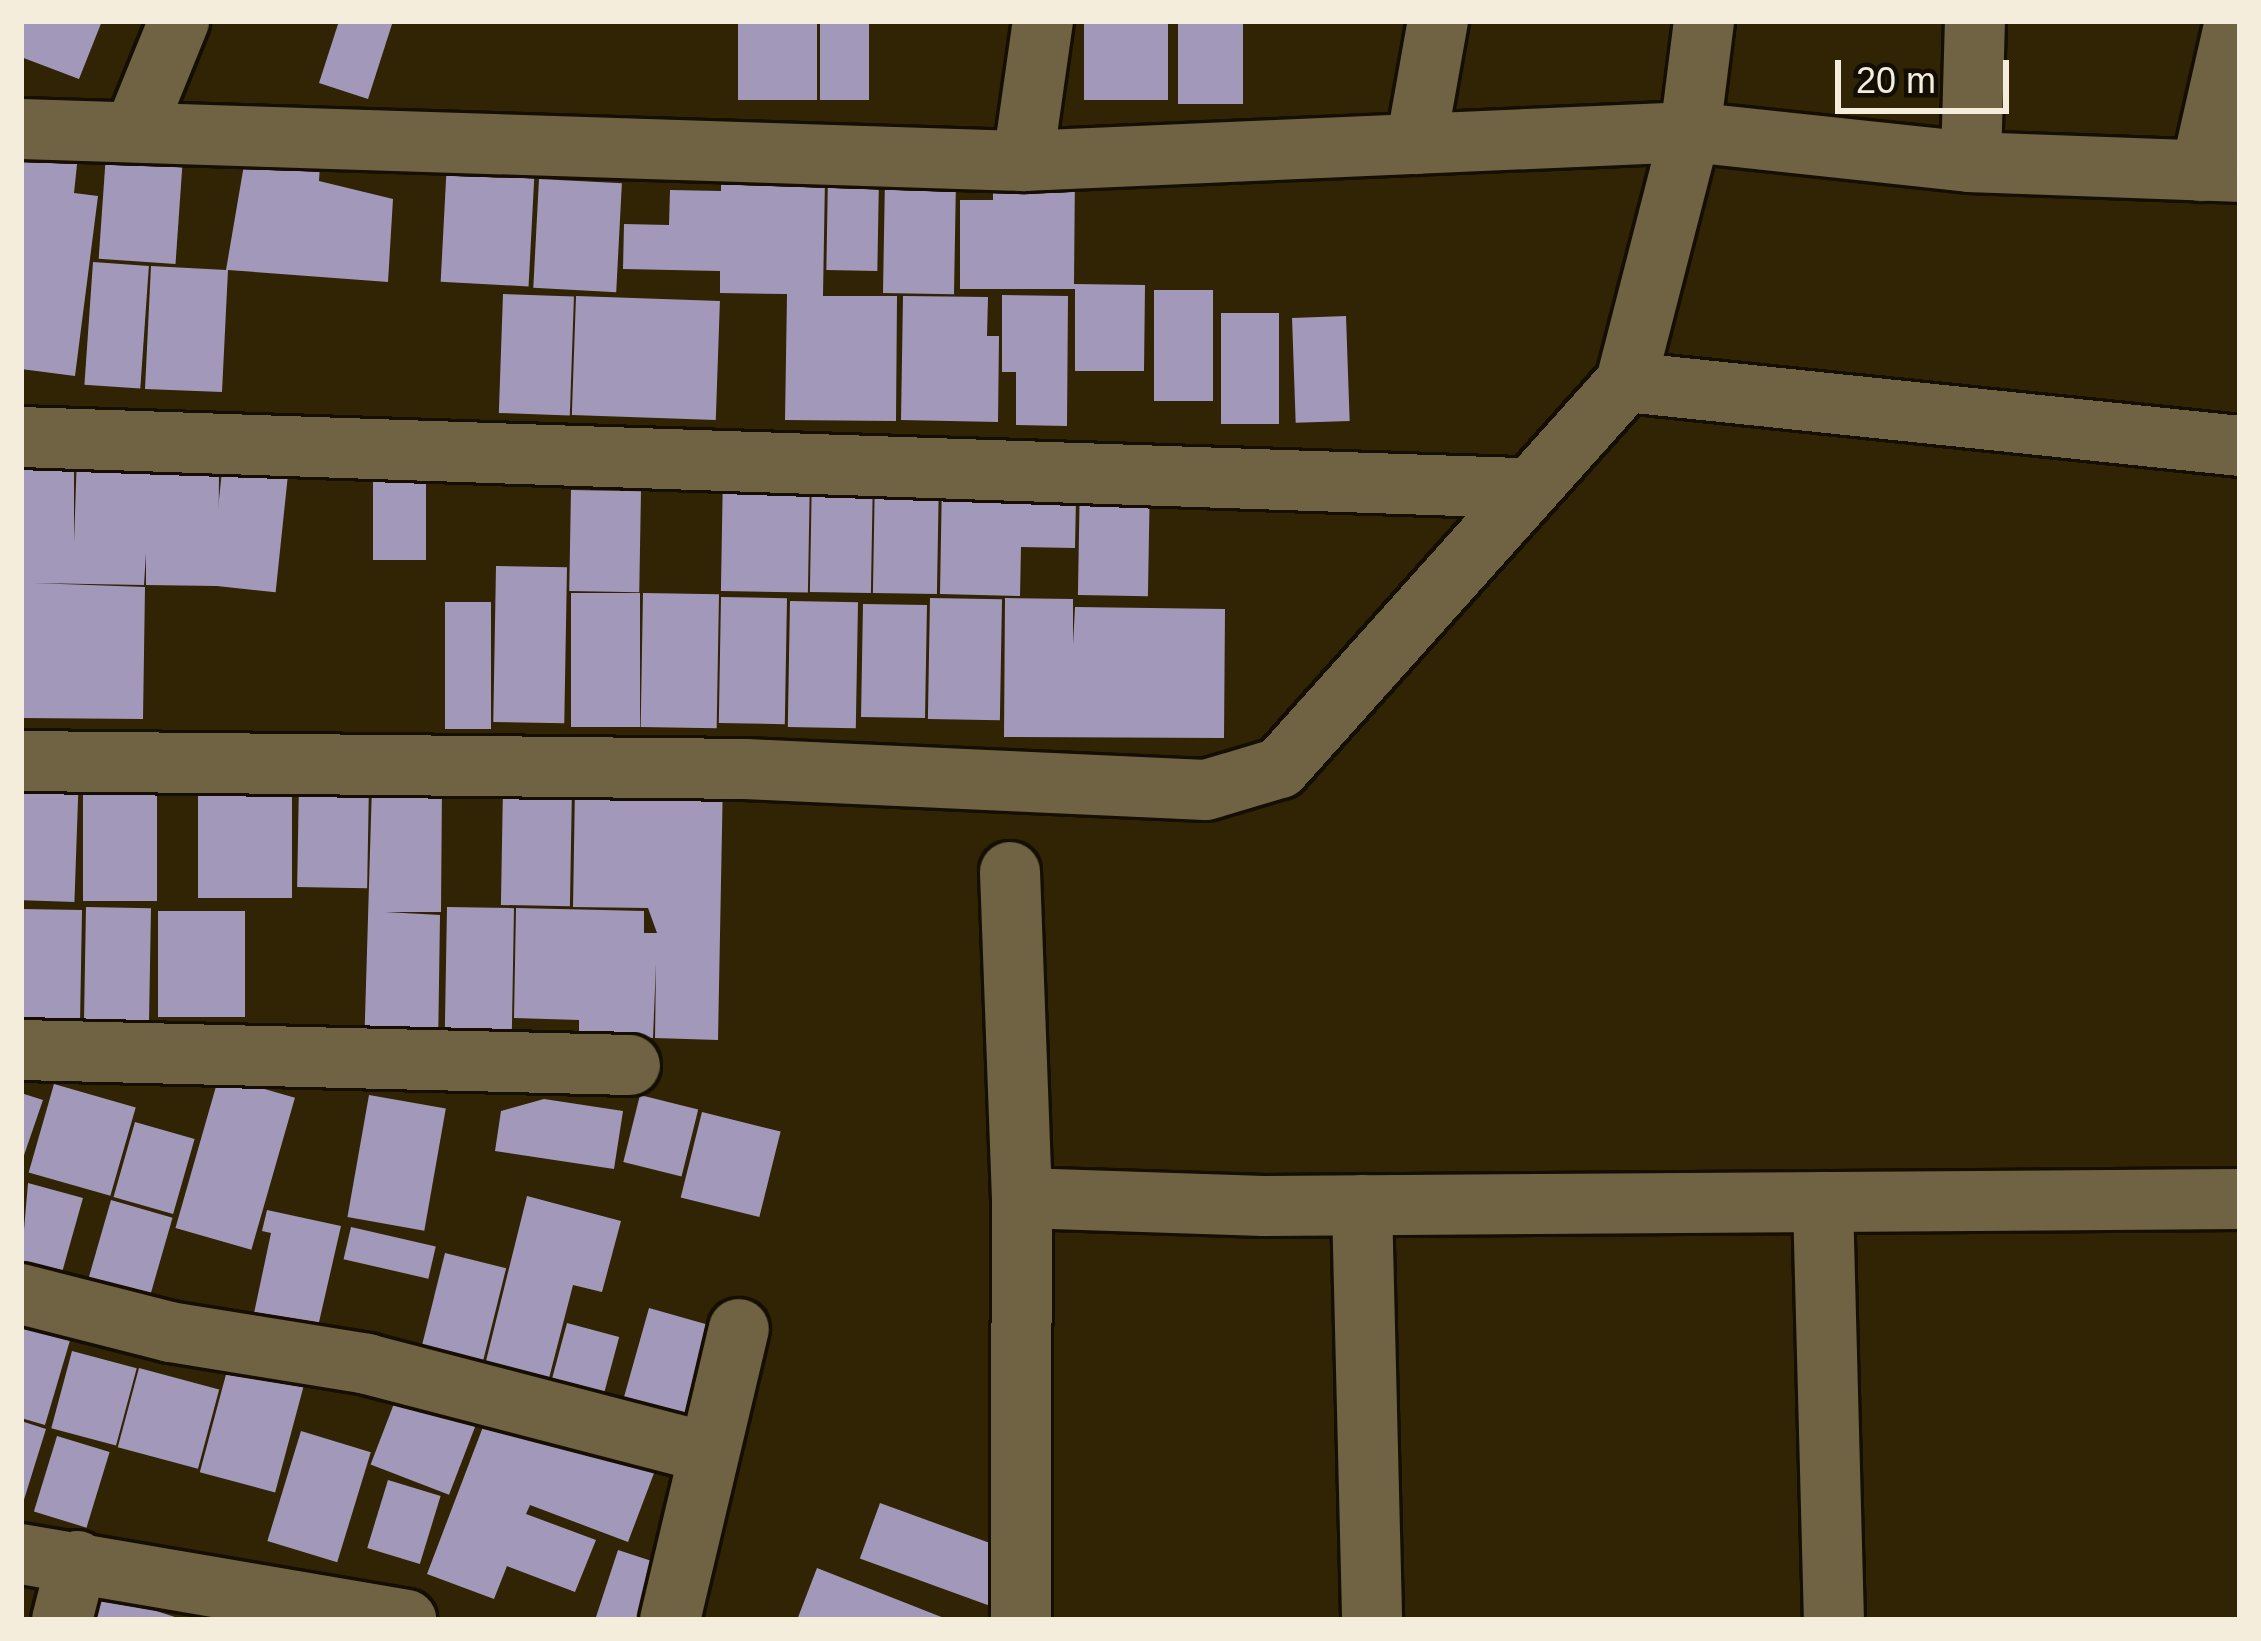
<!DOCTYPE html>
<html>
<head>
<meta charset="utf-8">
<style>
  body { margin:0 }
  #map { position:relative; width:2261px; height:1641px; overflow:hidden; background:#302405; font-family:Helvetica,sans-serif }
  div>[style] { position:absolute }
  .building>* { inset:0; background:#a299ba; transform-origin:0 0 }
  .roads { filter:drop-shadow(3px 0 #160e00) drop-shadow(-3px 0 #160e00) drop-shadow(0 3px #160e00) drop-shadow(0 -3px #160e00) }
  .minor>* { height:60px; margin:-30px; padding:0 30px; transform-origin:30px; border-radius:30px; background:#706344 }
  span { translate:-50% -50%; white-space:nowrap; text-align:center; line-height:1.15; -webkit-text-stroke:12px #130e04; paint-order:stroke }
  .frame { position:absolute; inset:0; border:24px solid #f4eddc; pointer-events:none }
  .scale { position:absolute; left:1835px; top:60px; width:174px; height:54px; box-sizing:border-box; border:6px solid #f4eddc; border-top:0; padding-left:15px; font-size:36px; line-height:42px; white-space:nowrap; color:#f4eddc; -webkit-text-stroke:9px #130e04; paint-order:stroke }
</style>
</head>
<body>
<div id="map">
  <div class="building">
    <i style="clip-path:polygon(21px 21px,102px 21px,79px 79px,21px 57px)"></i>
    <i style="clip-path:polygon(339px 21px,393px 21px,368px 99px,319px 83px)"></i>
    <i style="left:738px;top:21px;width:79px;height:79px"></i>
    <i style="left:820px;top:21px;width:49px;height:79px"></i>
    <i style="left:1084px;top:21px;width:84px;height:79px"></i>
    <i style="left:1178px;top:21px;width:65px;height:83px"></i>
    <i style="clip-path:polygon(21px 148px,78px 155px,74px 193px,98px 196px,75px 376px,21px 369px)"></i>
    <i style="left:106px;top:154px;width:77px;height:105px;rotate:4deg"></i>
    <i style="clip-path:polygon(245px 159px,320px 164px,319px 181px,393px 199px,388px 282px,228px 270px,222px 392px,145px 389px,151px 266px,226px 270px)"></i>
    <i style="left:447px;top:161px;width:88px;height:121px;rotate:3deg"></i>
    <i style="clip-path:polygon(993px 170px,1075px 170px,1074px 284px,1145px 285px,1144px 371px,1075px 371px,1075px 289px,960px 289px,960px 200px,993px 200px)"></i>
    <i style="left:828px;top:175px;width:51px;height:95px;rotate:1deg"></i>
    <i style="clip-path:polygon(721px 176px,825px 178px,823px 296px,897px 296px,896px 421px,785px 420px,787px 294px,720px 293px,720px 271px,623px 269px,624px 224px,669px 225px,670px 190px,721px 191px)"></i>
    <i style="left:885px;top:178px;width:71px;height:115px;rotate:1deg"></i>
    <i style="left:539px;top:179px;width:83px;height:109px;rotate:3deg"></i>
    <i style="left:93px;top:262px;width:56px;height:123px;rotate:4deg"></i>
    <i style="left:1154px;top:290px;width:59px;height:111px"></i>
    <i style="left:503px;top:294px;width:71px;height:119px;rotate:2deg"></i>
    <i style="clip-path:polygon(1002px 295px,1068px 296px,1067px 426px,1016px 425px,1016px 372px,1002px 372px)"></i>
    <i style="left:576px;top:296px;width:144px;height:119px;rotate:2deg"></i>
    <i style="clip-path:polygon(903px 296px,988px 297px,987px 336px,999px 336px,998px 422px,901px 420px)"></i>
    <i style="left:1221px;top:313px;width:58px;height:111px"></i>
    <i style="left:1346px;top:316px;width:105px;height:54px;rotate:88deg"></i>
    <i style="clip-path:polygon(21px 454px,74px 454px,74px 543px,77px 455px,186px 455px,186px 473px,219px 473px,218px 586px,146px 585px,146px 553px,144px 585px,33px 583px,145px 587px,143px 719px,21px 718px)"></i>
    <i style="left:373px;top:463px;width:53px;height:97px"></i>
    <i style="left:222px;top:471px;width:66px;height:115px;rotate:6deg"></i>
    <i style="left:723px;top:471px;width:87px;height:120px;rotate:1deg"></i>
    <i style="left:812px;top:472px;width:61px;height:120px;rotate:1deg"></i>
    <i style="left:875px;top:474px;width:64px;height:119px;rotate:1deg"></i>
    <i style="left:1080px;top:476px;width:70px;height:119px;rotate:1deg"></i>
    <i style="clip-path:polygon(942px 480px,1076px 498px,1075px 548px,1021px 547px,1020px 596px,940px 594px)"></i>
    <i style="left:571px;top:490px;width:70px;height:101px;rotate:1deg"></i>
    <i style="left:496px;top:566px;width:71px;height:156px;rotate:1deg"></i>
    <i style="left:571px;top:593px;width:69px;height:134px"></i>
    <i style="left:643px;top:593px;width:76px;height:134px;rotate:1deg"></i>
    <i style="left:721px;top:597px;width:66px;height:126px;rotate:1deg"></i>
    <i style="left:930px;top:598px;width:72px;height:121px;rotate:1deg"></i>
    <i style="clip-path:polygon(1005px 598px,1073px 599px,1073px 645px,1075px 607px,1225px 609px,1224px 738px,1004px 737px)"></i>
    <i style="left:790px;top:601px;width:68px;height:126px;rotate:1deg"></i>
    <i style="left:445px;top:602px;width:46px;height:127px"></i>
    <i style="left:863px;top:604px;width:64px;height:113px;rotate:1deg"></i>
    <i style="left:21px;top:770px;width:58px;height:130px;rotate:2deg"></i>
    <i style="clip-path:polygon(723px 777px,718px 1040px,655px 1038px,656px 964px,653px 1038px,579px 1037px,579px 1020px,514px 1018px,516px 908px,644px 911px,644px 933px,657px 933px,648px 908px,573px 907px,575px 787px)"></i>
    <i style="left:299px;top:781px;width:70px;height:106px;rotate:1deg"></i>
    <i style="clip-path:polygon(372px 785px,442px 785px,441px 912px,385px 912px,440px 915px,438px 1052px,364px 1051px)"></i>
    <i style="left:503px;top:786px;width:69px;height:119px;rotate:1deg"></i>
    <i style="left:83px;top:789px;width:74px;height:112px"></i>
    <i style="left:198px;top:789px;width:94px;height:109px"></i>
    <i style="left:86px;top:907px;width:65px;height:124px;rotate:1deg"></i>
    <i style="left:447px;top:907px;width:67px;height:140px;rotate:1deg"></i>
    <i style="left:21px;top:909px;width:61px;height:113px;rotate:1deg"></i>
    <i style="left:158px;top:911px;width:87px;height:106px"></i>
    <i style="left:219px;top:1076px;width:79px;height:158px;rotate:16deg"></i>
    <i style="left:54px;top:1084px;width:85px;height:92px;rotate:16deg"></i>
    <i style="clip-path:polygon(21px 1093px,43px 1100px,22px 1161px,21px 1160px)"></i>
    <i style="left:369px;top:1095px;width:78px;height:124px;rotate:10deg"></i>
    <i style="left:640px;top:1095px;width:60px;height:69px;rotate:14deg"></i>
    <i style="clip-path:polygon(544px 1099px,623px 1111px,614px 1169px,495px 1151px,501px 1111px)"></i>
    <i style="left:702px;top:1112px;width:81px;height:88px;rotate:14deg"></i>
    <i style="left:135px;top:1122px;width:62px;height:78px;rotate:16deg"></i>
    <i style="clip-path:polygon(28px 1183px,83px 1198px,61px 1276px,21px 1265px)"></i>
    <i style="clip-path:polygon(527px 1196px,621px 1221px,602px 1292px,573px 1285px,548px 1382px,485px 1365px)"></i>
    <i style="left:111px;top:1200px;width:64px;height:95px;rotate:16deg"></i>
    <i style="clip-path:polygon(267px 1210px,341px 1226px,317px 1331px,253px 1318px,271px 1233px,262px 1231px)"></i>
    <i style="left:351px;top:1227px;width:87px;height:33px;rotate:13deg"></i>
    <i style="left:445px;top:1253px;width:63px;height:104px;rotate:14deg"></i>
    <i style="clip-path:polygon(649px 1308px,723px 1329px,706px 1388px,694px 1385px,686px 1416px,624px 1397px)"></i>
    <i style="clip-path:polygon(21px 1322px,71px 1337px,45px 1425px,21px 1418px)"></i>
    <i style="left:567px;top:1323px;width:54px;height:70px;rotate:15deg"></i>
    <i style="left:72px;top:1351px;width:67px;height:80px;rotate:15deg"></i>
    <i style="left:228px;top:1367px;width:78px;height:109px;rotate:15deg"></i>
    <i style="left:139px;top:1368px;width:83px;height:82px;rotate:15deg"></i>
    <i style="left:405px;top:1375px;width:84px;height:96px;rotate:21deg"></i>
    <i style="clip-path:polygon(494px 1398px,659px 1460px,628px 1542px,530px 1505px,526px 1514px,596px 1540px,575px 1592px,507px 1566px,494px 1599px,427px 1574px)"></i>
    <i style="clip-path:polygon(21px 1421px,46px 1429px,22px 1506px,21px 1506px)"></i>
    <i style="left:301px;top:1431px;width:73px;height:115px;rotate:17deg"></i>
    <i style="left:57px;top:1436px;width:55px;height:79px;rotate:17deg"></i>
    <i style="left:388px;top:1480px;width:55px;height:71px;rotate:17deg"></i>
    <i style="left:880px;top:1503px;width:136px;height:59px;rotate:20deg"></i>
    <i style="clip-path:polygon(618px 1550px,664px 1565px,646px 1620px,595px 1620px)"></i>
    <i style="clip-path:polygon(817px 1568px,949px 1620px,797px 1620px)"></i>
    <i style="clip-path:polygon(101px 1593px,181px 1619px,181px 1620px,92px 1620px)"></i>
  </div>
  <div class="roads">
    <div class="minor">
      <i style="left:21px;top:129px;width:1003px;rotate:1.83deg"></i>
      <i style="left:1023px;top:161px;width:668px;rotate:-2.49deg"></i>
      <i style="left:1690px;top:132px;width:283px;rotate:6.1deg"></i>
      <i style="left:1971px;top:162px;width:269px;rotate:2.1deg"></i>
      <i style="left:134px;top:132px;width:120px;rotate:-67.9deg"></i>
      <i style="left:1416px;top:144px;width:125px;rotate:-79.9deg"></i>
      <i style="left:1023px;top:161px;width:141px;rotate:-81.9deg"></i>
      <i style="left:1971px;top:162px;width:141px;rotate:-88.4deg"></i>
      <i style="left:2201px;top:171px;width:154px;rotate:-77.2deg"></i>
      <i style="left:1626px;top:382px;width:617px;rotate:5.95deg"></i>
      <i style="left:21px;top:437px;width:1501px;rotate:1.95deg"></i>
      <i style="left:21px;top:761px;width:724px;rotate:0.63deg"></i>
      <i style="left:745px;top:769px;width:461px;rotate:2.6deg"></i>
      <i style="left:1206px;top:790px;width:77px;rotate:-16.6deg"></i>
      <i style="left:1280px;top:768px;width:518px;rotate:-48.13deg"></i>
      <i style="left:1626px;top:382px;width:258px;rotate:-75.6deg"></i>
      <i style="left:1690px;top:132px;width:112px;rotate:-82.8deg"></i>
      <i style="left:1010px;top:872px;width:326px;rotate:87.9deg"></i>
      <i style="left:1022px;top:1198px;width:242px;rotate:1.9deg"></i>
      <i style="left:1264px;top:1206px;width:976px;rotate:-0.41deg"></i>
      <i style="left:21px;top:1050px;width:609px;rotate:1.41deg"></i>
      <i style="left:1823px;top:1202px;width:418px;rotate:88.5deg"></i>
      <i style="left:1362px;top:1205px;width:415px;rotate:88.6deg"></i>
      <i style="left:21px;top:1294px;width:154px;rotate:14.3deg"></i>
      <i style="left:170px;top:1332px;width:200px;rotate:9.2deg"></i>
      <i style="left:367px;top:1364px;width:353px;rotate:14.6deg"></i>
      <i style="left:21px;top:1554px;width:391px;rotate:9.7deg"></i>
      <i style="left:62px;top:1620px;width:61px;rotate:-75.7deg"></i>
      <i style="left:670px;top:1620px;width:299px;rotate:-76.7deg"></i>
      <i style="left:1021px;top:1620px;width:422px;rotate:-89.9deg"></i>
    </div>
  </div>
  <div class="frame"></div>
  <div class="scale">20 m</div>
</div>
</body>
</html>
